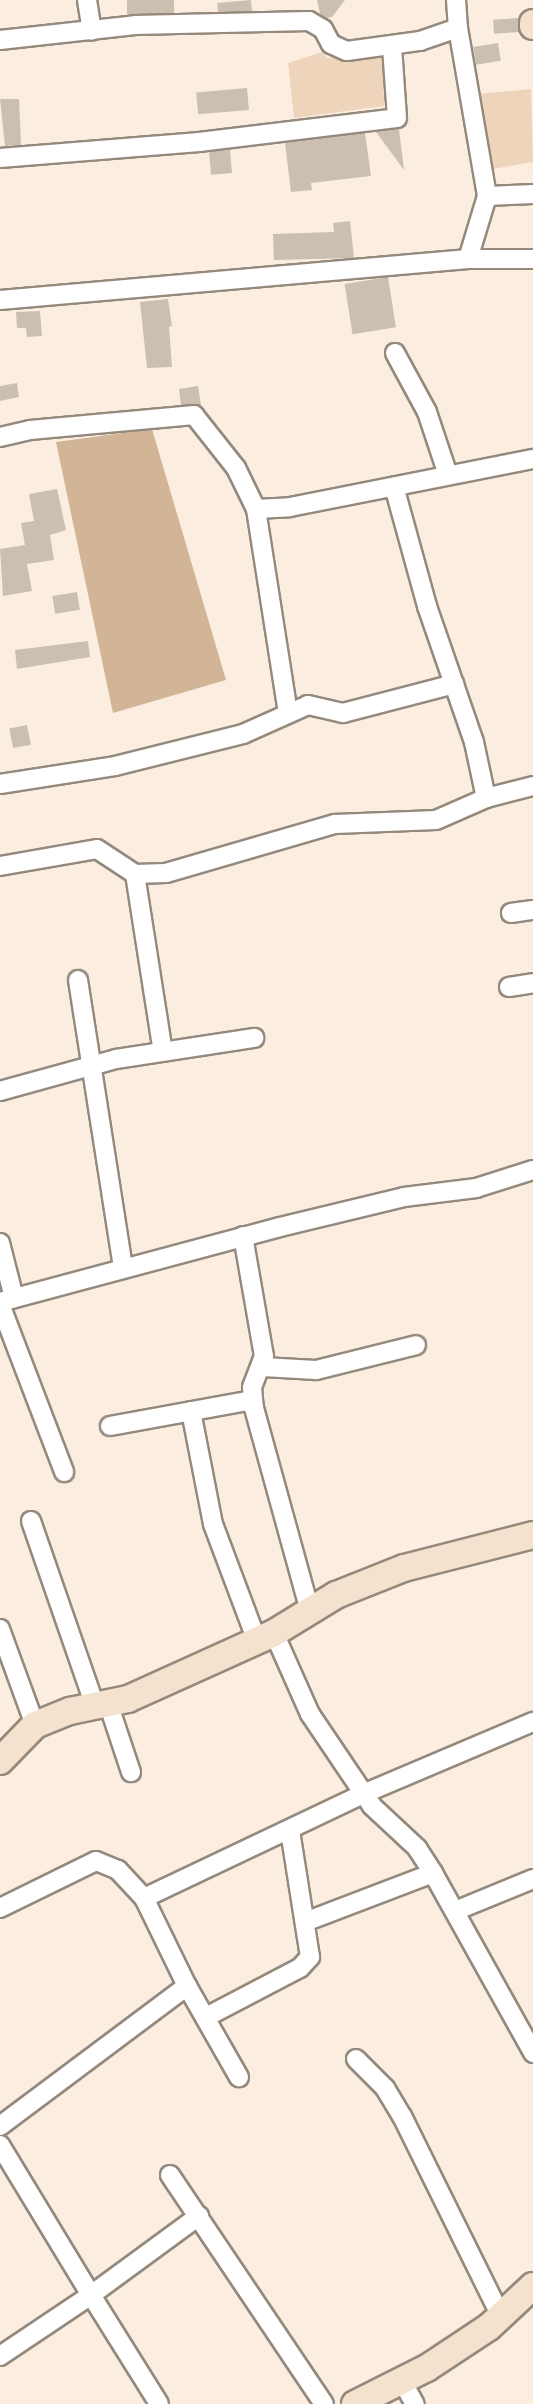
<!DOCTYPE html>
<html>
<head>
<meta charset="utf-8">
<style>
  body { margin:0 }
  #map { position:relative; width:533px; height:2404px; overflow:hidden; background:#fbeee1; font-family:"Exo 2",sans-serif }
  div>[style] { position:absolute }
  .green>* { inset:0; background:#edd4ba }
  .water>* { inset:0; background:#d2b597 }
  .building>* { inset:0; background:#cbbfb2; transform-origin:0 0 }
  .roads { filter:drop-shadow(2px 0 #95897d) drop-shadow(-2px 0 #95897d) drop-shadow(0 2px #95897d) drop-shadow(0 -2px #95897d) }
  .street>* { height:18px; margin:-9px; padding:0 9px; transform-origin:9px; border-radius:9px; background:#fff }
  .secondary>* { height:26px; margin:-13px; padding:0 13px; transform-origin:13px; border-radius:13px; background:#f5e2ce }
  span { translate:-50% -50%; white-space:nowrap; text-align:center; line-height:1.15; -webkit-text-stroke:6px #fff; paint-order:stroke }
</style>
</head>
<body>
<div id="map">
  <div class="green">
    <i style="clip-path:polygon(322px 52px,327px 58px,383px 52px,384px 106px,294px 118px,288px 63px)"></i>
    <i style="clip-path:polygon(531px 89px,533px 162px,487px 170px,478px 94px)"></i>
  </div>
  <div class="water">
    <i style="clip-path:polygon(152px 429px,226px 680px,113px 713px,56px 442px)"></i>
  </div>
  <div class="building">
    <i style="left:127px;top:0;width:47px;height:14px"></i>
    <i style="left:251px;top:0;width:11px;height:34px;rotate:85deg"></i>
    <i style="clip-path:polygon(317px 0,345px 0,332px 17px,326px 18px,320px 14px)"></i>
    <i style="left:519px;top:18px;width:14px;height:26px;rotate:86deg"></i>
    <i style="left:498px;top:43px;width:18px;height:25px;rotate:81deg"></i>
    <i style="left:247px;top:88px;width:22px;height:51px;rotate:85deg"></i>
    <i style="clip-path:polygon(0 99px,19px 99px,21px 145px,5px 146px)"></i>
    <i style="clip-path:polygon(399px 129px,404px 170px,376px 132px)"></i>
    <i style="clip-path:polygon(365px 133px,371px 176px,311px 183px,312px 190px,291px 192px,285px 143px)"></i>
    <i style="left:230px;top:150px;width:23px;height:21px;rotate:85deg"></i>
    <i style="clip-path:polygon(350px 221px,354px 258px,274px 260px,273px 234px,334px 232px,333px 223px)"></i>
    <i style="left:388px;top:277px;width:51px;height:44px;rotate:81deg"></i>
    <i style="clip-path:polygon(168px 299px,172px 326px,169px 327px,172px 367px,147px 368px,140px 302px)"></i>
    <i style="clip-path:polygon(40px 311px,42px 336px,27px 337px,26px 328px,17px 328px,16px 312px)"></i>
    <i style="clip-path:polygon(17px 383px,19px 397px,0 401px,0 386px)"></i>
    <i style="clip-path:polygon(198px 386px,201px 405px,181px 405px,179px 389px)"></i>
    <i style="clip-path:polygon(57px 489px,66px 530px,50px 535px,54px 560px,27px 564px,32px 591px,3px 596px,0 549px,25px 545px,21px 523px,34px 521px,29px 494px)"></i>
    <i style="left:77px;top:592px;width:18px;height:25px;rotate:81deg"></i>
    <i style="clip-path:polygon(88px 641px,90px 657px,17px 669px,15px 650px)"></i>
    <i style="left:27px;top:725px;width:20px;height:18px;rotate:79deg"></i>
  </div>
  <div class="roads">
    <div class="street">
      <i style="left:87px;top:0;width:31px;rotate:81deg"></i>
      <i style="left:456px;top:0;width:28px;rotate:86deg"></i>
      <i style="left:0;top:40px;width:136px;rotate:-6.3deg"></i>
      <i style="left:135px;top:25px;width:174px;rotate:-1.3deg"></i>
      <i style="left:309px;top:21px;width:16px;rotate:30deg"></i>
      <i style="left:323px;top:29px;width:17px;rotate:62deg"></i>
      <i style="left:331px;top:44px;width:17px;rotate:24deg"></i>
      <i style="left:347px;top:51px;width:74px;rotate:-7.8deg"></i>
      <i style="left:420px;top:41px;width:40px;rotate:-18.9deg"></i>
      <i style="left:458px;top:28px;width:170px;rotate:80.2deg"></i>
      <i style="left:487px;top:196px;width:46px;rotate:-2.5deg"></i>
      <i style="left:0;top:158px;width:200px;rotate:-4.6deg"></i>
      <i style="left:199px;top:142px;width:199px;rotate:-6.9deg"></i>
      <i style="left:397px;top:118px;width:72px;rotate:-94deg"></i>
      <i style="left:468px;top:259px;width:66px;rotate:-73.2deg"></i>
      <i style="left:0;top:300px;width:470px;rotate:-5deg"></i>
      <i style="left:468px;top:259px;width:65px"></i>
      <i style="left:395px;top:353px;width:67px;rotate:61.5deg"></i>
      <i style="left:427px;top:412px;width:66px;rotate:71.6deg"></i>
      <i style="left:0;top:437px;width:31px;rotate:-13deg"></i>
      <i style="left:30px;top:430px;width:165px;rotate:-5.2deg"></i>
      <i style="left:194px;top:415px;width:68px;rotate:51.6deg"></i>
      <i style="left:236px;top:468px;width:46px;rotate:64deg"></i>
      <i style="left:256px;top:509px;width:34px;rotate:-3deg"></i>
      <i style="left:290px;top:507px;width:248px;rotate:-11.2deg"></i>
      <i style="left:256px;top:509px;width:206px;rotate:81.1deg"></i>
      <i style="left:0;top:784px;width:116px;rotate:-8.9deg"></i>
      <i style="left:115px;top:766px;width:132px;rotate:-14deg"></i>
      <i style="left:243px;top:734px;width:71px;rotate:-24deg"></i>
      <i style="left:308px;top:705px;width:36px;rotate:13deg"></i>
      <i style="left:343px;top:713px;width:115px;rotate:-14.6deg"></i>
      <i style="left:486px;top:798px;width:49px;rotate:-14.3deg"></i>
      <i style="left:0;top:866px;width:98px;rotate:-9.9deg"></i>
      <i style="left:97px;top:849px;width:45px;rotate:33.3deg"></i>
      <i style="left:135px;top:874px;width:31px;rotate:-2deg"></i>
      <i style="left:166px;top:873px;width:176px;rotate:-16.2deg"></i>
      <i style="left:335px;top:824px;width:101px;rotate:-2.3deg"></i>
      <i style="left:436px;top:820px;width:55px;rotate:-23.7deg"></i>
      <i style="left:486px;top:798px;width:57px;rotate:-102.1deg"></i>
      <i style="left:474px;top:742px;width:144px;rotate:-109.1deg"></i>
      <i style="left:427px;top:606px;width:124px;rotate:-105.4deg"></i>
      <i style="left:135px;top:874px;width:180px;rotate:81.1deg"></i>
      <i style="left:511px;top:913px;width:22px;rotate:-8deg"></i>
      <i style="left:78px;top:980px;width:290px;rotate:81.1deg"></i>
      <i style="left:509px;top:987px;width:24px;rotate:-9deg"></i>
      <i style="left:0;top:1091px;width:120px;rotate:-15.4deg"></i>
      <i style="left:116px;top:1059px;width:140px;rotate:-8.7deg"></i>
      <i style="left:243px;top:1236px;width:122px;rotate:80.1deg"></i>
      <i style="left:264px;top:1356px;width:33px;rotate:111deg"></i>
      <i style="left:252px;top:1387px;width:21px;rotate:85deg"></i>
      <i style="left:254px;top:1408px;width:211px;rotate:74.6deg"></i>
      <i style="left:0;top:1243px;width:57px;rotate:75.7deg"></i>
      <i style="left:0;top:1302px;width:290px;rotate:-15deg"></i>
      <i style="left:280px;top:1227px;width:128px;rotate:-13.6deg"></i>
      <i style="left:404px;top:1197px;width:73px;rotate:-7.1deg"></i>
      <i style="left:476px;top:1188px;width:60px;rotate:-17.5deg"></i>
      <i style="left:0;top:1304px;width:180px;rotate:69.1deg"></i>
      <i style="left:263px;top:1367px;width:53px;rotate:3.2deg"></i>
      <i style="left:316px;top:1370px;width:103px;rotate:-14deg"></i>
      <i style="left:191px;top:1411px;width:115px;rotate:79deg"></i>
      <i style="left:213px;top:1524px;width:125px;rotate:69.4deg"></i>
      <i style="left:110px;top:1426px;width:145px;rotate:-10.3deg"></i>
      <i style="left:31px;top:1521px;width:196px;rotate:70.9deg"></i>
      <i style="left:0;top:1629px;width:102px;rotate:70deg"></i>
      <i style="left:274px;top:1633px;width:89px;rotate:66deg"></i>
      <i style="left:310px;top:1714px;width:111px;rotate:56deg"></i>
      <i style="left:372px;top:1806px;width:62px;rotate:43deg"></i>
      <i style="left:417px;top:1848px;width:30px;rotate:57deg"></i>
      <i style="left:433px;top:1873px;width:206px;rotate:60.9deg"></i>
      <i style="left:108px;top:1703px;width:73px;rotate:71.6deg"></i>
      <i style="left:0;top:1908px;width:107px;rotate:-26.1deg"></i>
      <i style="left:96px;top:1861px;width:24px;rotate:22deg"></i>
      <i style="left:118px;top:1870px;width:38px;rotate:47deg"></i>
      <i style="left:455px;top:1911px;width:84px;rotate:-22.3deg"></i>
      <i style="left:305px;top:1922px;width:137px;rotate:-20.9deg"></i>
      <i style="left:187px;top:1986px;width:105px;rotate:60.3deg"></i>
      <i style="left:208px;top:2016px;width:104px;rotate:-27.6deg"></i>
      <i style="left:300px;top:1968px;width:15px;rotate:-48deg"></i>
      <i style="left:310px;top:1957px;width:128px;rotate:-99deg"></i>
      <i style="left:356px;top:2059px;width:41px;rotate:45deg"></i>
      <i style="left:385px;top:2088px;width:33px;rotate:59deg"></i>
      <i style="left:402px;top:2116px;width:223px;rotate:63.7deg"></i>
      <i style="left:0;top:2126px;width:234px;rotate:-36.8deg"></i>
      <i style="left:187px;top:1986px;width:98px;rotate:-116deg"></i>
      <i style="left:144px;top:1898px;width:242px;rotate:-25.4deg"></i>
      <i style="left:363px;top:1794px;width:185px;rotate:-23deg"></i>
      <i style="left:0;top:2145px;width:175px;rotate:58.8deg"></i>
      <i style="left:91px;top:2295px;width:134px;rotate:-36.2deg"></i>
      <i style="left:170px;top:2175px;width:276px;rotate:56.1deg"></i>
      <i style="left:0;top:2356px;width:110px;rotate:-33.8deg"></i>
      <i style="left:91px;top:2295px;width:128px;rotate:58deg"></i>
      <i style="left:402px;top:2381px;width:26px;rotate:61deg"></i>
    </div>
    <div class="secondary">
      <i style="left:533px;top:23px;width:3px;rotate:90deg"></i>
      <i style="left:0;top:1761px;width:50px;rotate:-45.8deg"></i>
      <i style="left:35px;top:1725px;width:38px;rotate:-22deg"></i>
      <i style="left:70px;top:1711px;width:59px;rotate:-11.7deg"></i>
      <i style="left:128px;top:1699px;width:160px;rotate:-24.3deg"></i>
      <i style="left:274px;top:1633px;width:73px;rotate:-31.5deg"></i>
      <i style="left:336px;top:1595px;width:73px;rotate:-21.7deg"></i>
      <i style="left:404px;top:1568px;width:133px;rotate:-14.3deg"></i>
      <i style="left:355px;top:2404px;width:80px;rotate:-26.6deg"></i>
      <i style="left:427px;top:2368px;width:74px;rotate:-33.5deg"></i>
      <i style="left:489px;top:2327px;width:60px;rotate:-43deg"></i>
    </div>
  </div>
</div>
</body>
</html>
